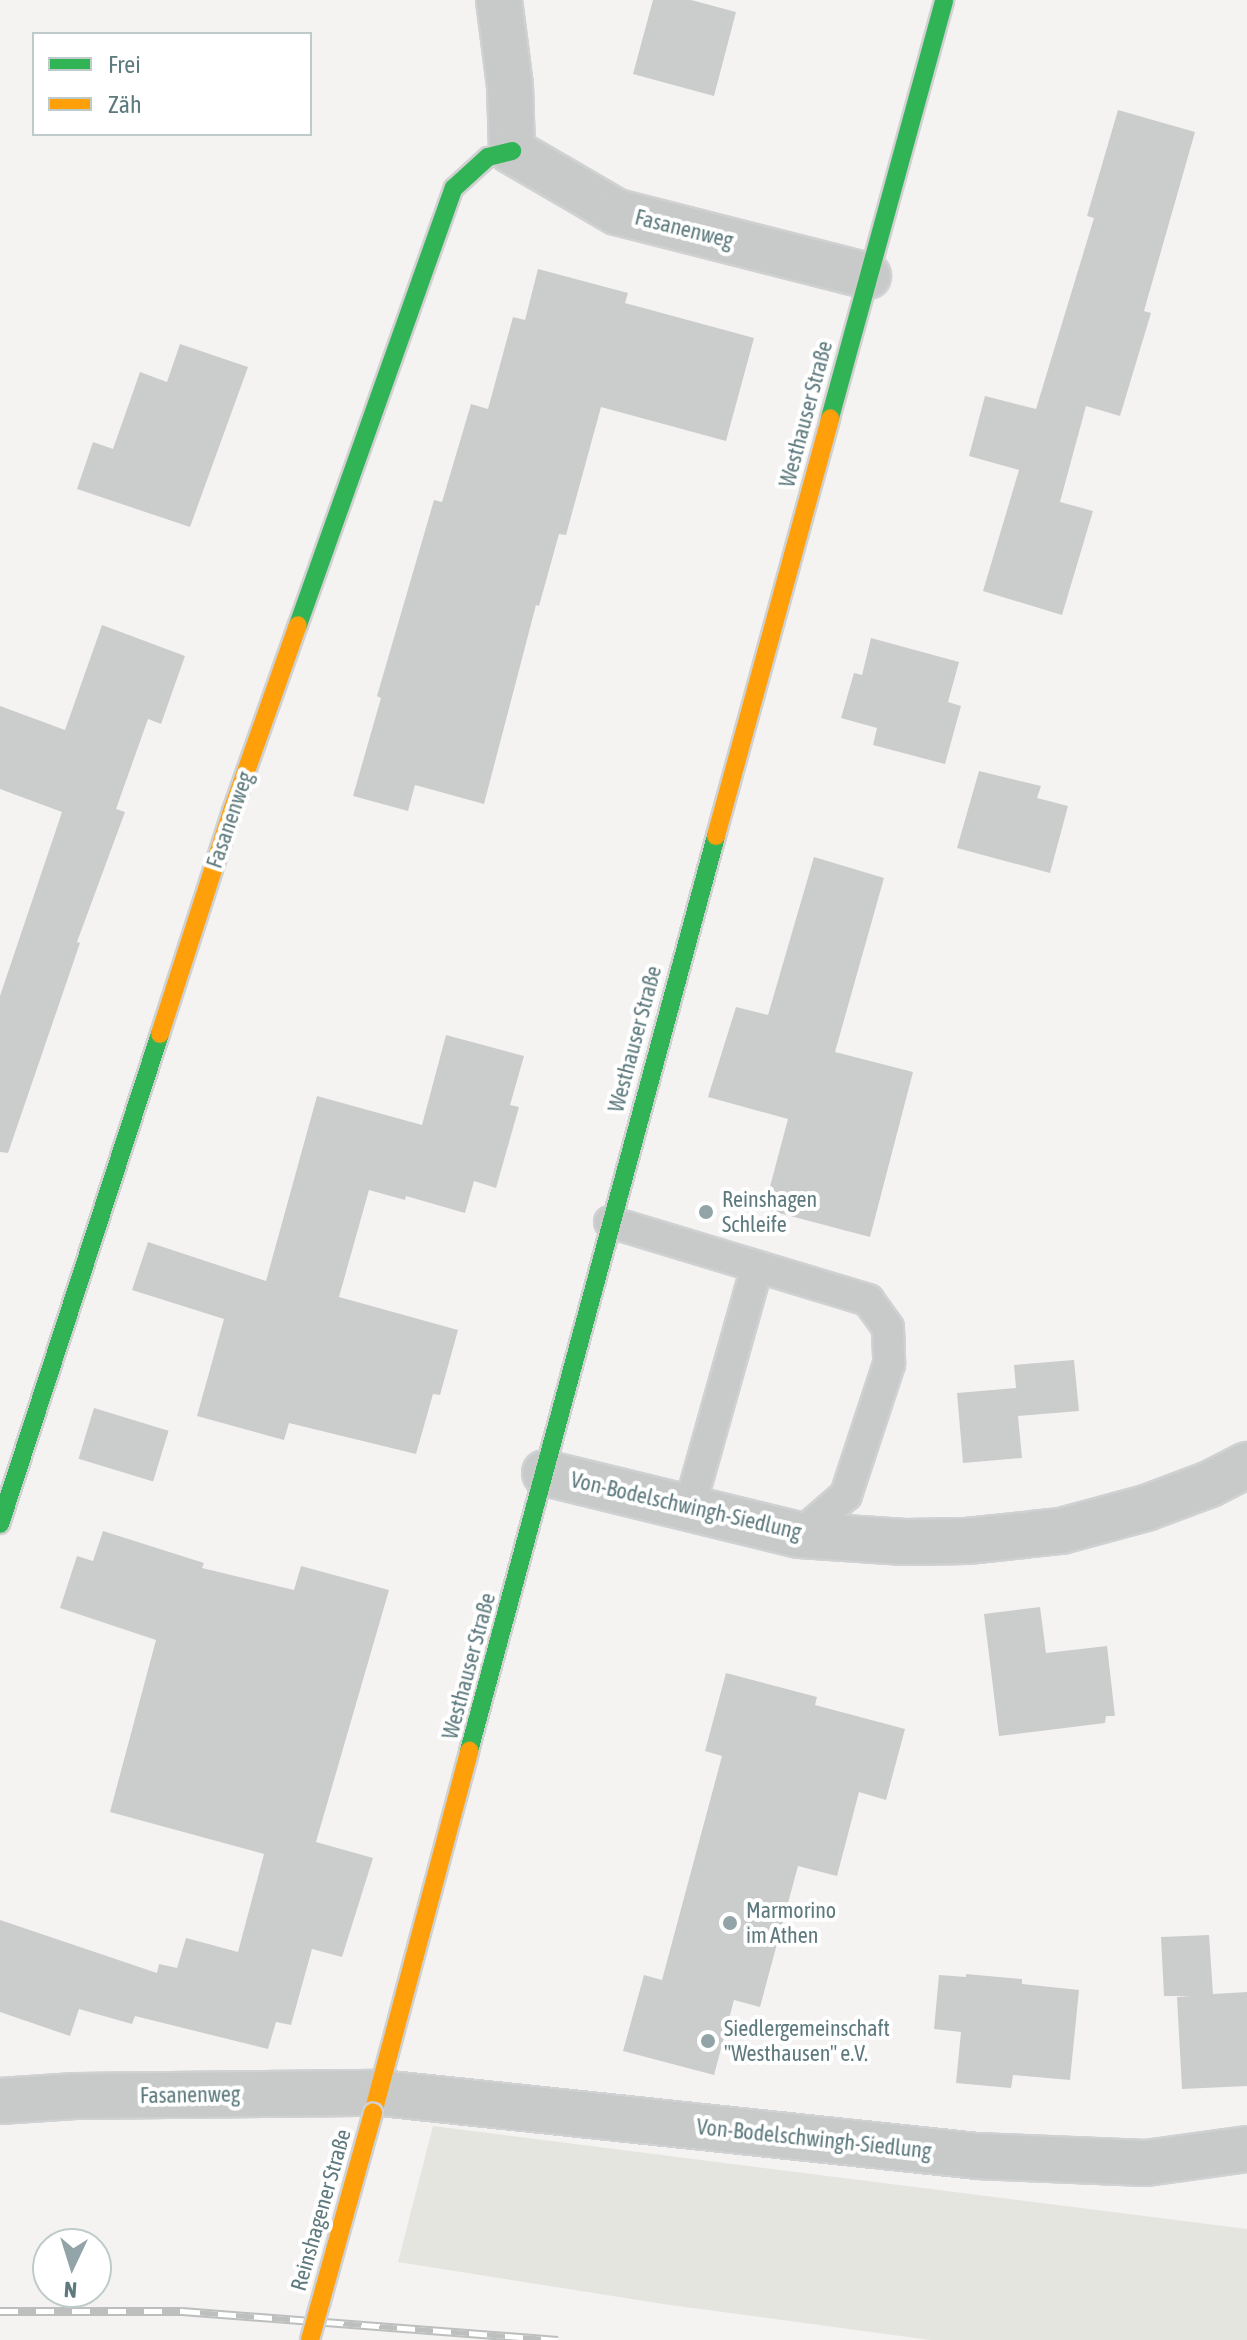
<!DOCTYPE html>
<html>
<head>
<meta charset="utf-8">
<style>
  body { margin:0 }
  #map { position:relative; width:1247px; height:2340px; overflow:hidden; background:#f4f3f2; font-family:"Asap Condensed",sans-serif }
  div>[style] { position:absolute }
  .green>* { inset:0; background:#e4e5df }
  .building>* { inset:0; background:#cbcdcd; transform-origin:0 0 }
  .roads { filter:drop-shadow(2px 0 #d0d1d2) drop-shadow(-2px 0 #d0d1d2) drop-shadow(0 2px #d0d1d2) drop-shadow(0 -2px #d0d1d2) }
  .lane>* { height:30px; margin:-15px; padding:0 15px; transform-origin:15px; border-radius:15px; background:#c8caca }
  .street>* { height:44px; margin:-22px; padding:0 22px; transform-origin:22px; border-radius:22px; background:#c8caca }
  .fast>* { height:18px; margin:-9px; padding:0 9px; transform-origin:9px; border-radius:9px; background:#30b455 }
  .slow>* { height:18px; margin:-9px; padding:0 9px; transform-origin:9px; border-radius:9px; background:#ff9f0a }
  .rail>* { height:9px; margin-top:-4.5px; transform-origin:0; background:repeating-linear-gradient(90deg,#fff 0 18px,#bdbfbf 0 36px); box-sizing:border-box; border-block:2px solid #bdbfbf }
  .bridges { filter:drop-shadow(2px 0 #d0d1d2) drop-shadow(-2px 0 #d0d1d2) drop-shadow(0 2px #d0d1d2) drop-shadow(0 -2px #d0d1d2) }
  .slow-bridge>* { height:18px; margin:-9px; padding:0 9px; transform-origin:9px; border-radius:9px; background:#ff9f0a }
  .dots>* { width:22px; height:22px; translate:-50% -50%; box-sizing:border-box; border:4px solid #fff; border-radius:50% }
  span { translate:-50% -50%; white-space:nowrap; text-align:center; line-height:1.15; -webkit-text-stroke:8px #fff; paint-order:stroke }
  .street-label { font-size:22px; color:#5e7a7e }
  .poi-label { font-size:22px; color:#5e7a7e }
  .left { translate:0 -50%; text-align:left }
  .legend { position:absolute; left:32px; top:32px; width:280px; height:104px; box-sizing:border-box; background:#fff; border:2px solid #bfcacb; margin:0; padding:10px 14px; list-style:none; font-size:24px; color:#5e7a7e }
  .legend li { display:flex; align-items:center; gap:16px; height:40px }
  .legend b { width:40px; border:2px solid #bfcacb }
  .north { position:absolute; left:32px; top:2228px; width:80px; height:80px; box-sizing:border-box; background:#fff; border:2px solid #bfcacb; border-radius:50%; rotate:184deg; font-size:22px; font-weight:700; line-height:32px; text-align:center; color:#5e7a7e }
  .north::after { content:''; display:block; margin:auto; width:28px; height:36px; background:#92a4a7; clip-path:polygon(50% 0,100% 100%,50% 72%,0 100%) }
</style>
</head>
<body>
<div id="map">
  <div class="green">
    <i style="clip-path:polygon(433px 2126px,1247px 2229px,1247px 2340px,930px 2340px,663px 2304px,398px 2262px)"></i>
  </div>
  <div class="building">
    <i style="clip-path:polygon(653px 0,691px 0,736px 12px,714px 96px,633px 74px)"></i>
    <i style="clip-path:polygon(1118px 110px,1195px 132px,1144px 311px,1151px 313px,1120px 416px,1086px 406px,1060px 502px,1093px 511px,1062px 615px,983px 591px,1019px 470px,969px 456px,985px 396px,1036px 409px,1094px 218px,1087px 216px)"></i>
    <i style="clip-path:polygon(538px 269px,628px 293px,625px 303px,754px 338px,726px 441px,601px 407px,566px 535px,559px 534px,539px 606px,536px 605px,484px 804px,415px 785px,408px 811px,353px 796px,381px 698px,377px 696px,434px 500px,442px 502px,471px 404px,488px 409px,513px 317px,525px 320px)"></i>
    <i style="clip-path:polygon(180px 344px,248px 367px,190px 527px,77px 489px,93px 442px,113px 449px,140px 372px,167px 382px)"></i>
    <i style="clip-path:polygon(102px 625px,185px 656px,161px 724px,148px 719px,116px 809px,125px 812px,77px 942px,80px 943px,8px 1153px,0 1152px,0 996px,62px 812px,0 789px,0 706px,65px 730px)"></i>
    <i style="clip-path:polygon(871px 638px,959px 662px,948px 702px,961px 706px,945px 764px,873px 745px,877px 728px,841px 718px,854px 673px,862px 675px)"></i>
    <i style="clip-path:polygon(979px 771px,1041px 786px,1037px 798px,1068px 806px,1050px 873px,957px 848px)"></i>
    <i style="clip-path:polygon(814px 857px,884px 878px,835px 1052px,913px 1072px,870px 1237px,764px 1209px,788px 1119px,708px 1097px,736px 1007px,768px 1015px)"></i>
    <i style="clip-path:polygon(446px 1035px,524px 1056px,510px 1105px,519px 1107px,496px 1188px,474px 1181px,465px 1213px,406px 1196px,405px 1200px,369px 1190px,339px 1297px,458px 1330px,440px 1395px,433px 1394px,416px 1454px,289px 1423px,284px 1440px,197px 1416px,224px 1319px,132px 1290px,148px 1242px,266px 1281px,317px 1096px,422px 1125px)"></i>
    <i style="clip-path:polygon(1074px 1360px,1079px 1411px,1018px 1416px,1022px 1458px,963px 1463px,957px 1393px,1016px 1388px,1014px 1365px)"></i>
    <i style="left:94px;top:1408px;width:78px;height:53px;rotate:17deg"></i>
    <i style="clip-path:polygon(103px 1531px,204px 1563px,202px 1568px,294px 1590px,301px 1566px,389px 1590px,316px 1842px,373px 1858px,342px 1957px,312px 1949px,291px 2025px,276px 2022px,268px 2049px,135px 2016px,132px 2024px,79px 2009px,70px 2036px,0 2012px,0 1920px,157px 1973px,159px 1964px,177px 1968px,186px 1938px,238px 1952px,264px 1854px,110px 1812px,156px 1640px,60px 1608px,77px 1556px,93px 1561px)"></i>
    <i style="clip-path:polygon(1040px 1607px,1046px 1653px,1107px 1646px,1115px 1716px,1106px 1716px,1105px 1723px,999px 1736px,984px 1614px)"></i>
    <i style="clip-path:polygon(726px 1673px,817px 1697px,815px 1705px,905px 1729px,886px 1800px,859px 1792px,837px 1876px,798px 1866px,760px 2007px,734px 2000px,714px 2075px,623px 2051px,644px 1975px,662px 1980px,722px 1756px,705px 1751px)"></i>
    <i style="clip-path:polygon(1209px 1935px,1213px 1994px,1247px 1992px,1247px 2086px,1182px 2089px,1177px 1997px,1192px 1996px,1164px 1996px,1161px 1937px)"></i>
    <i style="clip-path:polygon(966px 1974px,1022px 1979px,1022px 1984px,1079px 1990px,1070px 2080px,1013px 2075px,1011px 2088px,956px 2083px,961px 2032px,934px 2029px,939px 1975px,966px 1977px)"></i>
  </div>
  <div class="roads">
    <div class="lane">
      <i style="left:610px;top:1222px;width:270px;rotate:16.8deg"></i>
      <i style="left:868px;top:1300px;width:34px;rotate:54deg"></i>
      <i style="left:888px;top:1328px;width:36px;rotate:88deg"></i>
      <i style="left:889px;top:1364px;width:138px;rotate:108.2deg"></i>
      <i style="left:846px;top:1495px;width:61px;rotate:139deg"></i>
      <i style="left:689px;top:1509px;width:251px;rotate:-74.3deg"></i>
    </div>
    <div class="street">
      <i style="left:499px;top:0;width:87px;rotate:82.7deg"></i>
      <i style="left:510px;top:86px;width:65px;rotate:88.2deg"></i>
      <i style="left:512px;top:151px;width:121px;rotate:30.2deg"></i>
      <i style="left:617px;top:212px;width:259px;rotate:14.3deg"></i>
      <i style="left:545px;top:1473px;width:262px;rotate:13.7deg"></i>
      <i style="left:800px;top:1535px;width:105px;rotate:3.8deg"></i>
      <i style="left:905px;top:1542px;width:62px;rotate:-0.9deg"></i>
      <i style="left:967px;top:1541px;width:95px;rotate:-6.1deg"></i>
      <i style="left:1061px;top:1531px;width:88px;rotate:-15.1deg"></i>
      <i style="left:1146px;top:1508px;width:68px;rotate:-20.6deg"></i>
      <i style="left:1210px;top:1484px;width:42px;rotate:-27.2deg"></i>
      <i style="left:0;top:2101px;width:75px;rotate:-3.8deg"></i>
      <i style="left:75px;top:2096px;width:306px;rotate:-0.6deg"></i>
      <i style="left:381px;top:2093px;width:599px;rotate:6.03deg"></i>
      <i style="left:977px;top:2156px;width:169px;rotate:2.4deg"></i>
      <i style="left:1146px;top:2163px;width:102px;rotate:-7.9deg"></i>
    </div>
    <div class="fast">
      <i style="left:830px;top:418px;width:433px;rotate:-74.7deg"></i>
      <i style="left:298px;top:625px;width:464px;rotate:-70.4deg"></i>
      <i style="left:454px;top:188px;width:46px;rotate:-42.4deg"></i>
      <i style="left:488px;top:157px;width:25px;rotate:-14deg"></i>
      <i style="left:0;top:1524px;width:515px;rotate:-71.92deg"></i>
      <i style="left:469px;top:1751px;width:948px;rotate:-74.89deg"></i>
    </div>
    <div class="slow">
      <i style="left:716px;top:836px;width:433px;rotate:-74.7deg"></i>
      <i style="left:160px;top:1034px;width:234px;rotate:-72.1deg"></i>
      <i style="left:232px;top:811px;width:197px;rotate:-70.5deg"></i>
      <i style="left:373px;top:2113px;width:375px;rotate:-75.1deg"></i>
    </div>
  </div>
  <div class="rail">
    <i style="left:0;top:2311px;width:182px"></i>
    <i style="left:182px;top:2311px;width:377px;rotate:4.4deg"></i>
  </div>
  <div class="bridges">
    <div class="slow-bridge">
      <i style="left:310px;top:2340px;width:236px;rotate:-74.5deg"></i>
    </div>
  </div>
  <div class="dots">
    <i style="left:706px;top:1212px;background:#92a4a7"></i>
    <i style="left:730px;top:1923px;background:#92a4a7"></i>
    <i style="left:708px;top:2041px;background:#92a4a7"></i>
  </div>
  <div class="street-label">
    <span style="left:684px;top:229px;rotate:14deg">Fasanenweg</span>
    <span style="left:806px;top:414px;rotate:-75deg">Westhauser Straße</span>
    <span style="left:230px;top:820px;rotate:-71deg">Fasanenweg</span>
    <span style="left:635px;top:1039px;rotate:-75deg">Westhauser Straße</span>
    <span style="left:686px;top:1506px;rotate:13deg">Von-Bodelschwingh-Siedlung</span>
    <span style="left:469px;top:1666px;rotate:-75deg">Westhauser Straße</span>
    <span style="left:190px;top:2095px;rotate:-1deg">Fasanenweg</span>
    <span style="left:814px;top:2139px;rotate:6deg">Von-Bodelschwingh-Siedlung</span>
    <span style="left:321px;top:2210px;rotate:-74deg">Reinshagener Straße</span>
  </div>
  <div class="poi-label">
    <span class="left" style="left:722px;top:1212px">Reinshagen<br>Schleife</span>
    <span class="left" style="left:746px;top:1923px">Marmorino<br>im Athen</span>
    <span class="left" style="left:724px;top:2041px">Siedlergemeinschaft<br>"Westhausen" e.V.</span>
  </div>
  <ul class="legend">
  <li><b style="height:10px;background:#30b455"></b>Frei</li>
  <li><b style="height:10px;background:#ff9f0a"></b>Zäh</li>
  </ul>
  <div class="north">N</div>
</div>
</body>
</html>
